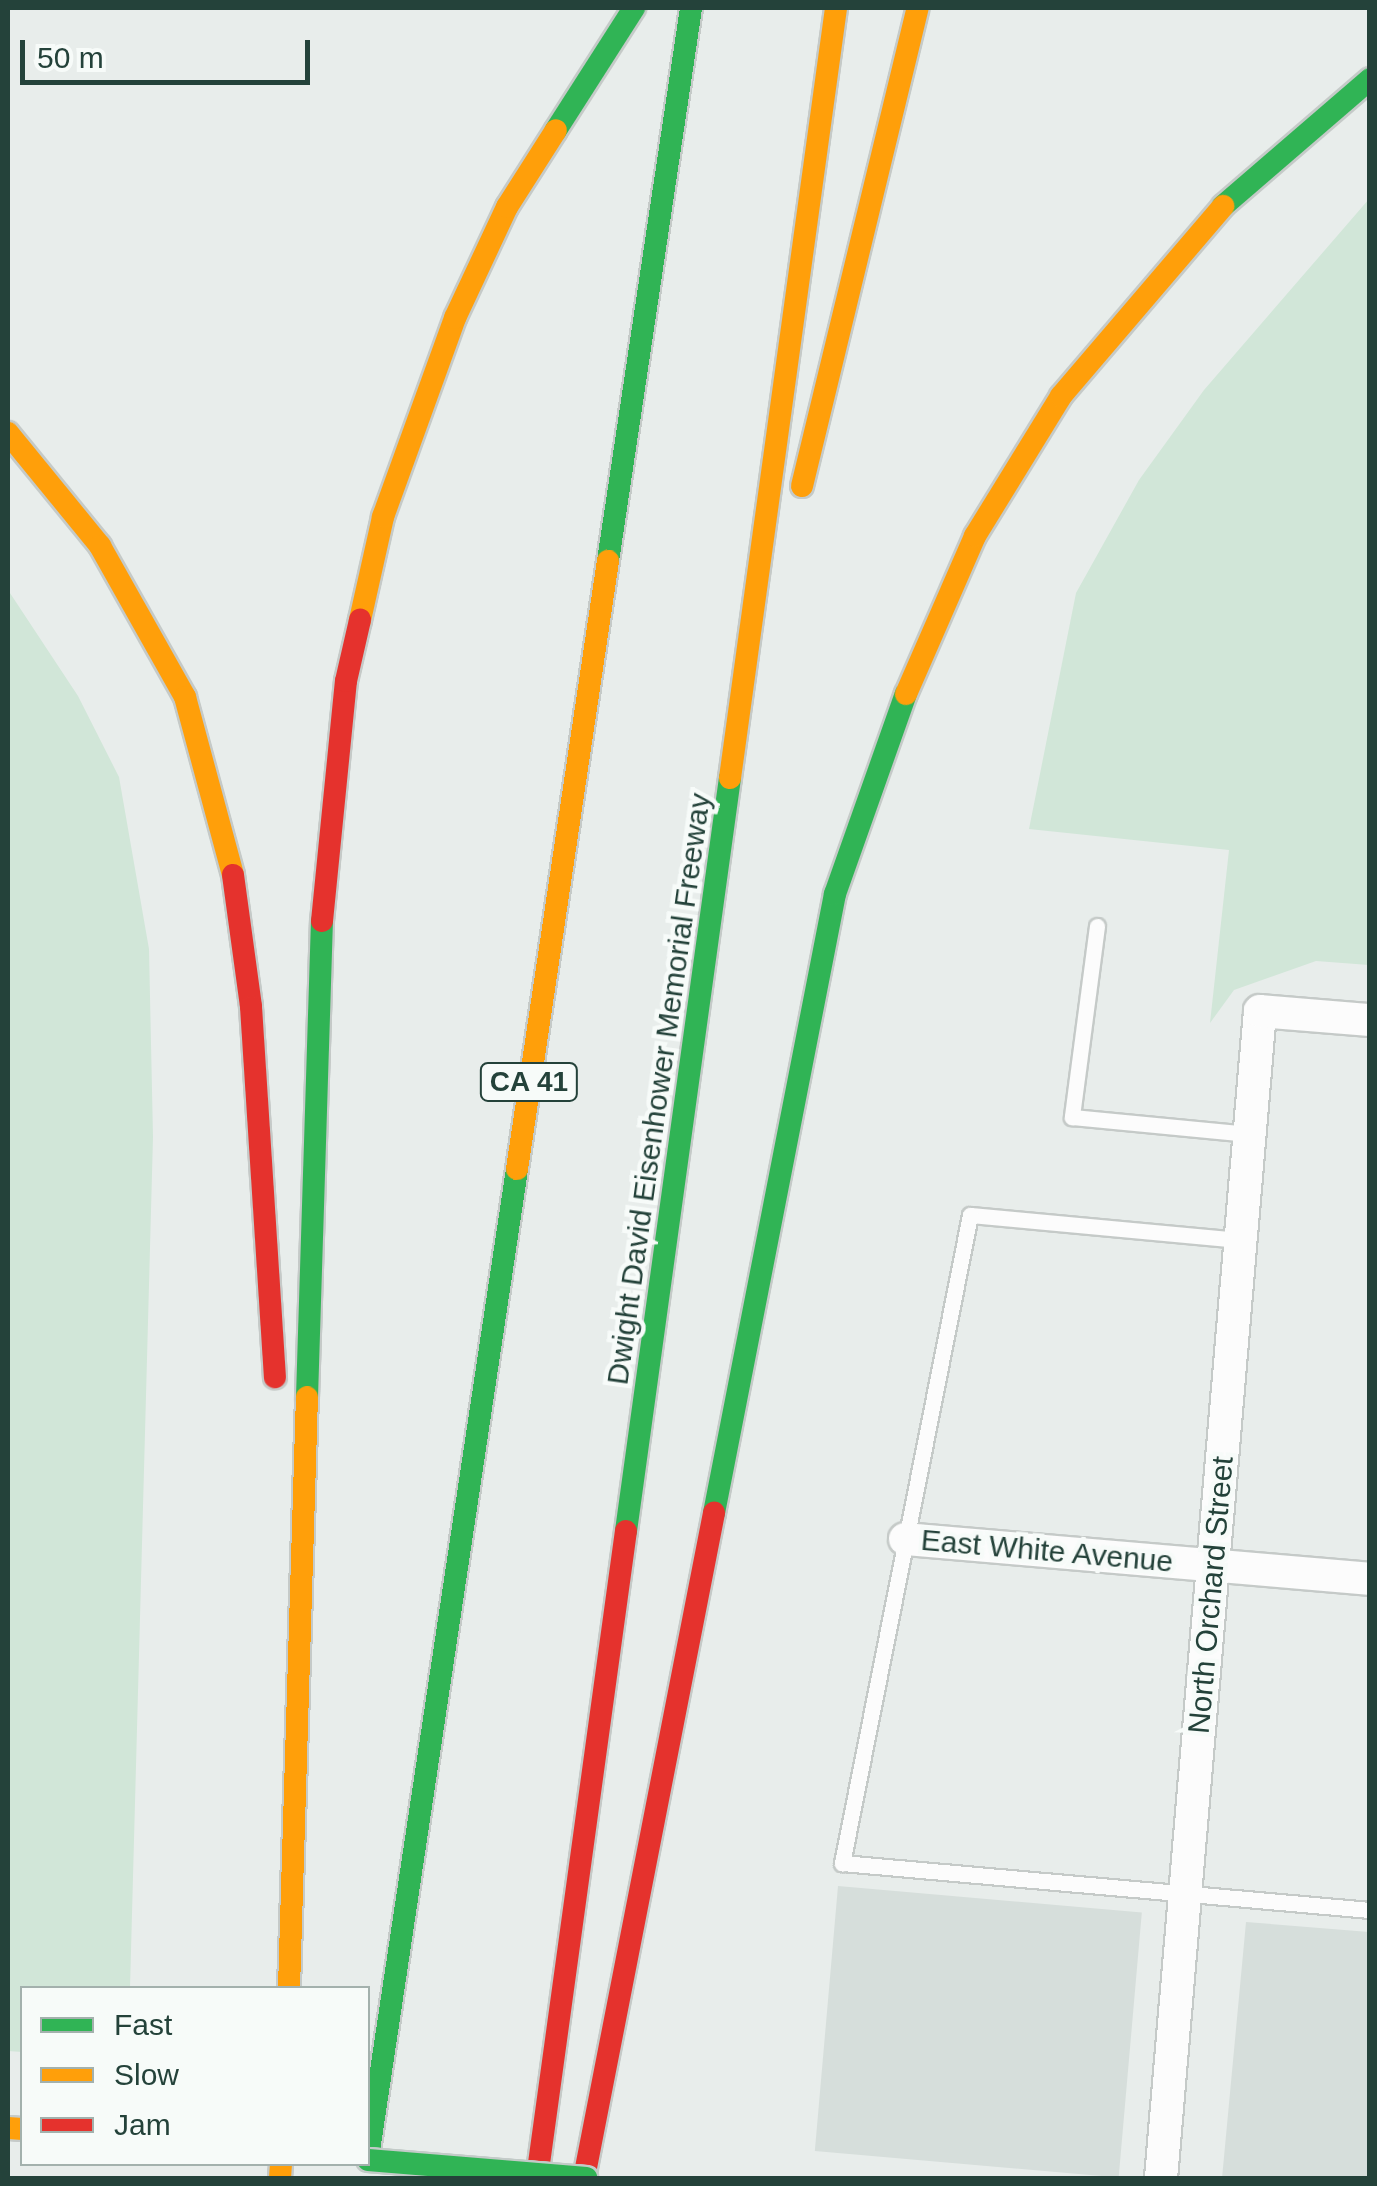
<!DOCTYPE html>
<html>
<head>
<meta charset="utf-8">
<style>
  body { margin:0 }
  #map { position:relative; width:1377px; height:2186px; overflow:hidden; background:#e8edeb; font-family:Arial,sans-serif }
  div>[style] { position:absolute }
  .built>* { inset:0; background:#d6dedb; transform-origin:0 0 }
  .green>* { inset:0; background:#d1e6d8 }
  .roads { filter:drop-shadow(2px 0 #c5cac8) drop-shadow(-2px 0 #c5cac8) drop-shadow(0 2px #c5cac8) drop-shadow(0 -2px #c5cac8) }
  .lane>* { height:15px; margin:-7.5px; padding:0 7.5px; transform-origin:7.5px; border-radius:7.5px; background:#fcfcfc }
  .street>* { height:32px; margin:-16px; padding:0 16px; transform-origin:16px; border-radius:16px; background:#fcfcfc }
  .fast>* { height:22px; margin:-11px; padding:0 11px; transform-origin:11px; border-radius:11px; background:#30b455 }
  .slow>* { height:22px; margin:-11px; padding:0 11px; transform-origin:11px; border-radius:11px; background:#ff9f0a }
  .jam>* { height:22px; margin:-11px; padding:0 11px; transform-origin:11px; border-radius:11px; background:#e5322d }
  .bridges { filter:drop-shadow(2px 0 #c3cbc8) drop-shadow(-2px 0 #c3cbc8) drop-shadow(0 2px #c3cbc8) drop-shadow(0 -2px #c3cbc8) }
  .fast-bridge>* { height:22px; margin:-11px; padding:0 11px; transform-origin:11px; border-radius:11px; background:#30b455 }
  span { translate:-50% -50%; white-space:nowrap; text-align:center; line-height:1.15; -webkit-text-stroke:9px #f7fbf9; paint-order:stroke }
  .shield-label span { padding:2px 8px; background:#f7fbf9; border:2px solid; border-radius:8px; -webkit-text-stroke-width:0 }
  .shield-label { font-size:28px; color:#24423a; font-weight:700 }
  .street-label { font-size:30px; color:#24423a }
  .frame { position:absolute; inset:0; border:10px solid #24423a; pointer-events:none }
  .legend { position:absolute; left:20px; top:1986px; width:350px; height:180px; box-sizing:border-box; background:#f7fbf9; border:2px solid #a3b1ad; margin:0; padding:12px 18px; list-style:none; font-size:30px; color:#24423a }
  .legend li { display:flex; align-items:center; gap:20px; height:50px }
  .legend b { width:50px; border:2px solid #a3b1ad }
  .scale { position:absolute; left:20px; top:40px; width:290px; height:45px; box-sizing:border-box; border:5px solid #24423a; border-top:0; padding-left:12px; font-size:30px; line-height:35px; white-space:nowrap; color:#24423a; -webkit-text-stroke:8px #f7fbf9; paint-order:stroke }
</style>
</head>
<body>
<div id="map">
  <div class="built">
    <i style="left:838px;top:1886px;width:305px;height:266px;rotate:5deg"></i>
    <i style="clip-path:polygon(1246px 1922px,1369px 1932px,1369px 2178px,1222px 2178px)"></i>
  </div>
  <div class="green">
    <i style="clip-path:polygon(1369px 199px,1369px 965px,1316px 961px,1234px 990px,1210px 1023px,1229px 850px,1029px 829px,1076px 593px,1139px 480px,1204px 390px)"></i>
    <i style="clip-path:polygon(8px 590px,78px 696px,119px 777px,149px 949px,153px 1137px,130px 1988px,22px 1988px,22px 2052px,8px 2051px)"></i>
  </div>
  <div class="roads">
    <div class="lane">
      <i style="left:1097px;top:926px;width:193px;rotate:97.5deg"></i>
      <i style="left:1072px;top:1117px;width:178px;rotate:5.5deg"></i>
      <i style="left:1240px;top:1240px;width:271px;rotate:-174.7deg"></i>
      <i style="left:970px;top:1215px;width:661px;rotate:101.17deg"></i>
      <i style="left:842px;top:1863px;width:530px;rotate:5.09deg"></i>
    </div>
    <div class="street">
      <i style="left:905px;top:1539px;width:467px;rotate:4.9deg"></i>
      <i style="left:1161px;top:2178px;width:1171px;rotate:-85.15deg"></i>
      <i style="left:1260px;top:1011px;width:110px;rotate:4.7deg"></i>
    </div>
    <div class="fast">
      <i style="left:556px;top:130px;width:145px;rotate:-57.4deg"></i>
      <i style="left:1223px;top:206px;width:194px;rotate:-40.8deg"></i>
      <i style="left:608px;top:561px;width:559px;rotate:-81.46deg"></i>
      <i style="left:307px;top:1397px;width:476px;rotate:-88.2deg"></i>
      <i style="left:714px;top:1513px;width:631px;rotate:-78.94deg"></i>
      <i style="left:835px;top:894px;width:212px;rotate:-70.5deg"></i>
      <i style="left:626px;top:1531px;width:760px;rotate:-82.14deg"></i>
      <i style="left:368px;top:2157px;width:999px;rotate:-81.42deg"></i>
    </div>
    <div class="slow">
      <i style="left:8px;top:433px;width:146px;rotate:50.8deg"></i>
      <i style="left:100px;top:546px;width:173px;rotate:60.6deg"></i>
      <i style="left:185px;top:697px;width:184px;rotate:74.9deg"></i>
      <i style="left:802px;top:486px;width:492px;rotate:-76.4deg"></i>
      <i style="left:360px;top:620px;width:106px;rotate:-77.4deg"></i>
      <i style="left:383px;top:517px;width:212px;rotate:-70.1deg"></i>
      <i style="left:455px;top:318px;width:123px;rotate:-64.9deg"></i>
      <i style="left:507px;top:207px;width:91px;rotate:-57.5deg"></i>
      <i style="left:906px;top:694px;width:172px;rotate:-66.4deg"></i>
      <i style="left:975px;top:536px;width:164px;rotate:-58.4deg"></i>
      <i style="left:1061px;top:396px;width:250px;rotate:-49.5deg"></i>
      <i style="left:730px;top:778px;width:777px;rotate:-82.16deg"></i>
      <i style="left:517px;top:1169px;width:615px;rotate:-81.49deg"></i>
      <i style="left:289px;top:1988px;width:591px;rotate:-88.26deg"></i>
      <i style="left:8px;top:2128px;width:14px;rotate:4deg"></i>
      <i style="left:280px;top:2178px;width:14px;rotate:-86deg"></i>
    </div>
    <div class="jam">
      <i style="left:233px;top:875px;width:133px;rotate:82.2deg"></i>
      <i style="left:251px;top:1007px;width:371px;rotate:86.3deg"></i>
      <i style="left:322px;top:921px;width:241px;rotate:-84.3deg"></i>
      <i style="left:346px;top:681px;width:63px;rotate:-77.1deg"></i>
      <i style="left:537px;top:2178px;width:653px;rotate:-82.17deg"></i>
      <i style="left:584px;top:2178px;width:678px;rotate:-78.94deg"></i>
    </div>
  </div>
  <div class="bridges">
    <div class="fast-bridge">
      <i style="left:368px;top:2160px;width:219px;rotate:4.7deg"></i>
    </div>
  </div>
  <div class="shield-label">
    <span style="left:529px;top:1082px">CA 41</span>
  </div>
  <div class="street-label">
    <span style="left:659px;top:1089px;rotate:-82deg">Dwight David Eisenhower Memorial Freeway</span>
    <span style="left:1047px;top:1551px;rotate:5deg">East White Avenue</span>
    <span style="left:1211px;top:1595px;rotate:-85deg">North Orchard Street</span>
  </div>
  <div class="frame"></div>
  <ul class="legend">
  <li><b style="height:12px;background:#30b455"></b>Fast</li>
  <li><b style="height:12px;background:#ff9f0a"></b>Slow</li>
  <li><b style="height:12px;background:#e5322d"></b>Jam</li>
  </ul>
  <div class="scale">50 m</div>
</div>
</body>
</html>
